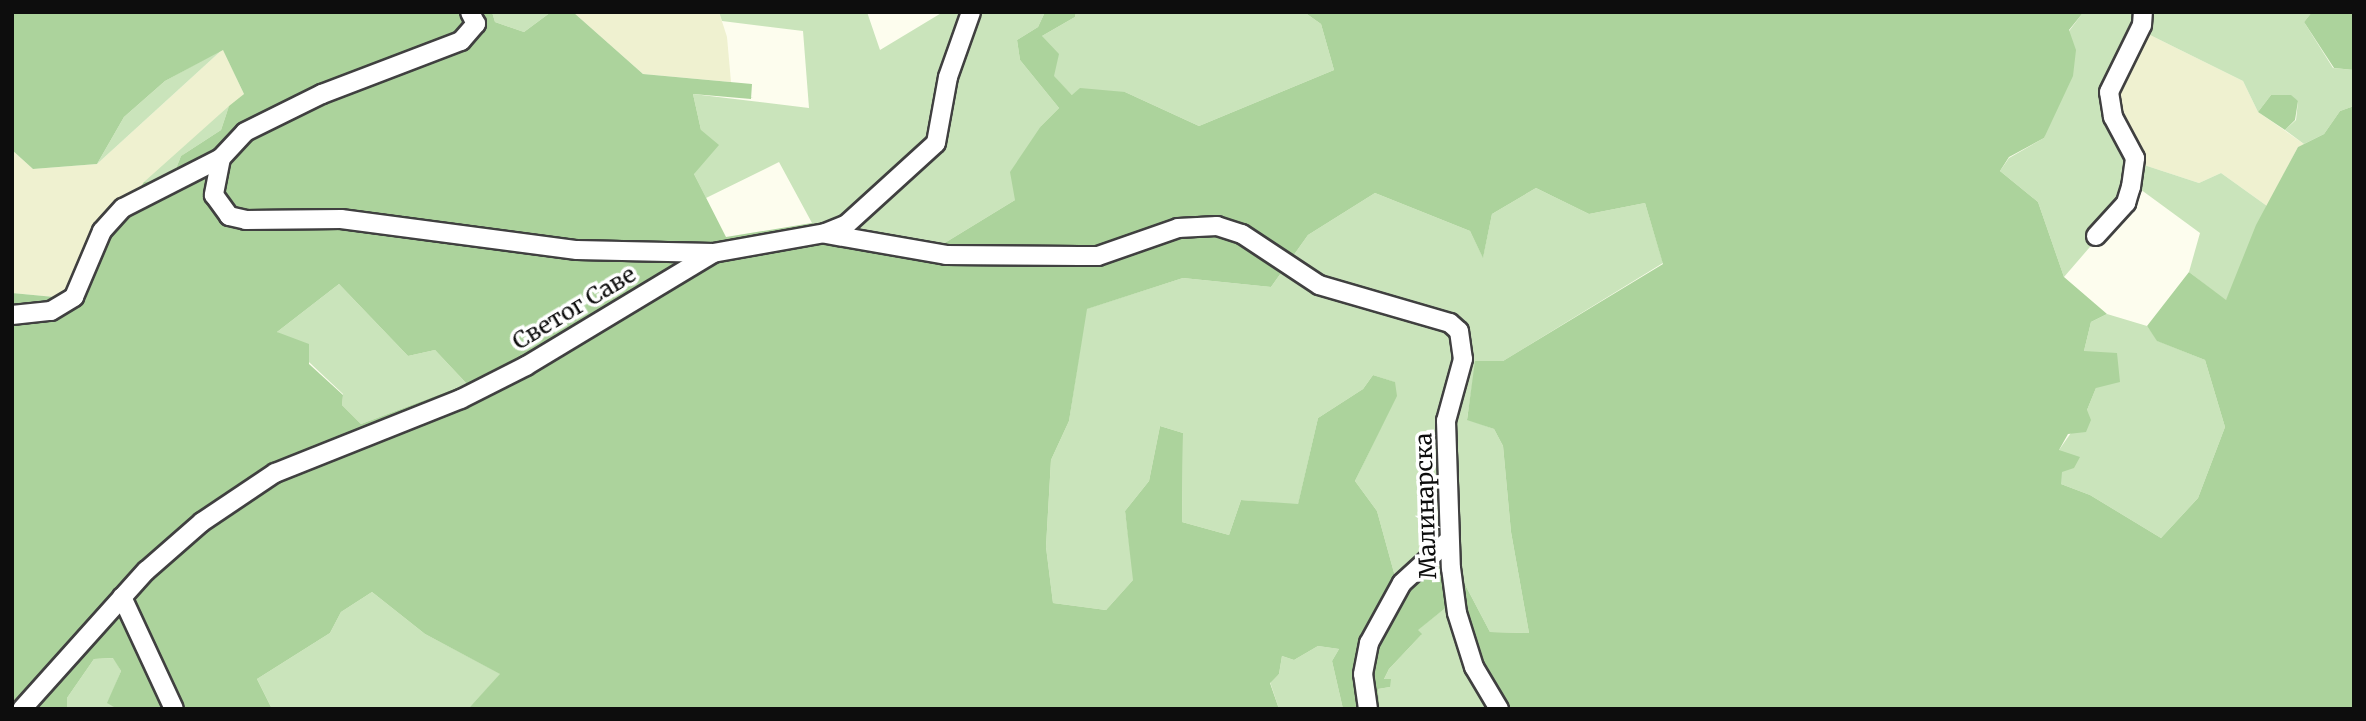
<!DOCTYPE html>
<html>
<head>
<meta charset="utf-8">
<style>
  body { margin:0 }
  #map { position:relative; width:2366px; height:721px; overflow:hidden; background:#fdfdee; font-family:Merriweather,serif }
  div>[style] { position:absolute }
  .farmland>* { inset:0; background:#eff1d0 }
  .green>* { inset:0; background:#cae4bb }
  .forest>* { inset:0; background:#acd39c }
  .roads { filter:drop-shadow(2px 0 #404040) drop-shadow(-2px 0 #404040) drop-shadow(0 2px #404040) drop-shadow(0 -2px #404040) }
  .minor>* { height:18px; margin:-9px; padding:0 9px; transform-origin:9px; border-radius:9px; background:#fff }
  span { translate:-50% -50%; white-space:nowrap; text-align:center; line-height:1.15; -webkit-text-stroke:7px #fff; paint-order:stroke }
  .street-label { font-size:23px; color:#0d0d0d }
  .frame { position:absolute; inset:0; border:14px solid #0d0d0d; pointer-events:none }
</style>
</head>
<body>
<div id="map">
  <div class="farmland">
    <i style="clip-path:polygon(573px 12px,719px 12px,727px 37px,731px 82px,643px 74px)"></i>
    <i style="clip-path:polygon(2144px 32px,2243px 81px,2258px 112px,2304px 144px,2298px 147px,2267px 206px,2221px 173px,2199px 183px,2141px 164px,2118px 117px,2116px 88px)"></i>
    <i style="clip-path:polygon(223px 49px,244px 94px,127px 211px,65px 298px,12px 293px,12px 150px,33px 169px,97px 164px)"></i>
  </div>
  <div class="green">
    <i style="clip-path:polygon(492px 12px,551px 12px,524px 32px,495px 22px)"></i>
    <i style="clip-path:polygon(719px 12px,867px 12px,880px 50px,943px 12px,1045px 12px,1038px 27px,1017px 40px,1020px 60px,1059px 108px,1041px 126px,1015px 200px,943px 244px,812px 223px,779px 162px,706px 198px,694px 174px,701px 130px,693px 94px,809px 108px,803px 31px,722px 21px)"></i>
    <i style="clip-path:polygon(1076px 12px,1304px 12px,1321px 24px,1334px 70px,1199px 126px,1125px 92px,1072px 95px,1053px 76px,1042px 36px,1075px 17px)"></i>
    <i style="clip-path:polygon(2093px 12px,2312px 12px,2304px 22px,2333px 68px,2354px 70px,2354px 106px,2340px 111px,2324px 134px,2304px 144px,2285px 130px,2296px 120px,2298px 101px,2271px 95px,2258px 112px,2243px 81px,2144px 32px,2116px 88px,2118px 117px,2141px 164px,2199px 183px,2221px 173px,2267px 206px,2226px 301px,2189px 272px,2200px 233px,2140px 189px,2064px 277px,2038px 202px,2000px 171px,2009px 158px,2044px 138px,2069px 31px,2082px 14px)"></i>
    <i style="clip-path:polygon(223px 49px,97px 164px,124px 117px,165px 81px)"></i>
    <i style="clip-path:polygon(229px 106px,221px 130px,181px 156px,175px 171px,161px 181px,144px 182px)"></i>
    <i style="clip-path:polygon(1536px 188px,1589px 214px,1645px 203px,1663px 263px,1503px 361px,1476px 361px,1467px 419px,1494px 429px,1503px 446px,1511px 532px,1529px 633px,1490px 632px,1460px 575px,1396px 580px,1377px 511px,1355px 481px,1396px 396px,1394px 382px,1373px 375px,1363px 389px,1318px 418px,1298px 505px,1241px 500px,1229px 535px,1182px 522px,1183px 433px,1160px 426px,1149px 481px,1125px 511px,1134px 579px,1106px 610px,1053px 603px,1046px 547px,1051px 460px,1069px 421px,1086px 309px,1183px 278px,1271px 287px,1308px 235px,1375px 193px,1470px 231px,1483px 257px,1492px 214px)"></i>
    <i style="clip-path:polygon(339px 284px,408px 356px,435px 350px,467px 384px,361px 424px,342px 405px,343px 394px,277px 332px)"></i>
    <i style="clip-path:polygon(2107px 314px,2147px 326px,2158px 341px,2205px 360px,2225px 427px,2198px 498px,2161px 538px,2090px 495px,2061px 484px,2059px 450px,2087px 410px,2096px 388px,2084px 351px,2091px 322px)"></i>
    <i style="clip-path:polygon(372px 592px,425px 634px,501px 674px,468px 709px,272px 709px,257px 679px,330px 633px,341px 612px)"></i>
    <i style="clip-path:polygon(1448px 606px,1490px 691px,1508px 709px,1380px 709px,1378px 689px,1390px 687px,1384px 679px,1389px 669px,1421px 635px,1417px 630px)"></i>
    <i style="clip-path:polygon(1318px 646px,1339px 649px,1332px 661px,1343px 709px,1279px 709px,1270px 682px,1279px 674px,1282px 656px,1294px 660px)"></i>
    <i style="clip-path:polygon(114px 658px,121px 671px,108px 703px,117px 709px,67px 709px,67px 698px,94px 659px)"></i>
  </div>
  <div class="forest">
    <i style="clip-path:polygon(evenodd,12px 12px,492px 12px,495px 22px,524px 32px,551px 12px,573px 12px,643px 74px,752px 84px,751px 99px,693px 94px,701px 130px,719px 145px,694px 174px,726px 237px,812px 223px,943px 244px,1015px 200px,1010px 172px,1041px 126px,1059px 108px,1020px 60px,1017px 40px,1038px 27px,1045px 12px,1076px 12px,1075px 17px,1042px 36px,1059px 54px,1054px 76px,1072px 95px,1080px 88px,1125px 92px,1199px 126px,1334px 70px,1321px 24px,1304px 12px,2093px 12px,2082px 14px,2069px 30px,2076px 50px,2073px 76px,2044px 138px,2009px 157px,2000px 171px,2038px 202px,2064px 277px,2107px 314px,2091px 322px,2084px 351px,2117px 353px,2120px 382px,2096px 388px,2087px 410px,2091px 420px,2086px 432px,2068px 434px,2059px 450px,2080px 457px,2074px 468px,2062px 472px,2061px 484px,2090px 495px,2161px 538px,2198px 498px,2225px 427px,2205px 360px,2157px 341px,2147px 326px,2189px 272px,2226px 300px,2256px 225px,2298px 147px,2324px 134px,2340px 111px,2354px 106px,2354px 709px,1508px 709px,1490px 691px,1448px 606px,1418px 630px,1422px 634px,1389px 669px,1384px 679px,1391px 679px,1390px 687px,1378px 689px,1380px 709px,1343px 709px,1332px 661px,1339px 649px,1318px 646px,1294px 660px,1282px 656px,1279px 674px,1270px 683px,1279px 709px,468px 709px,500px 674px,425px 634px,372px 592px,341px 612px,330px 633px,257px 679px,272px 709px,117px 709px,107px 703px,121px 671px,113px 658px,94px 659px,67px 698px,67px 709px,12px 709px,12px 293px,65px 298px,144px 182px,161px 181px,175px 171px,181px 156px,221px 130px,229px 106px,244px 94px,223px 50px,165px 81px,124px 117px,97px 164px,33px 169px,12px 150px,12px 12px,1536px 188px,1589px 214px,1645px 203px,1663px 264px,1503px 361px,1475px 361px,1467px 420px,1494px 429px,1503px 446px,1511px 532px,1529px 633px,1490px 632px,1460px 575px,1396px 580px,1377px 511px,1355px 481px,1397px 396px,1395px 382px,1373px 375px,1363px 389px,1318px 418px,1298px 504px,1241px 500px,1229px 535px,1182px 522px,1183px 433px,1160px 426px,1149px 481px,1125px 511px,1133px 580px,1106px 610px,1053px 603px,1046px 547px,1051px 460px,1069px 421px,1087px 309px,1183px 278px,1271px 287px,1308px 235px,1375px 193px,1470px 231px,1483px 258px,1492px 214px,1536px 188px,12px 12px,339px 284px,408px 356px,435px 350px,467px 384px,361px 424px,342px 405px,343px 395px,309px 364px,309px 344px,277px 332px,339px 284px)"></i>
    <i style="clip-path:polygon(2312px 12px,2354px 12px,2354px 70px,2334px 68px,2304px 22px)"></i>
    <i style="clip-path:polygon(2271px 95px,2291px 95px,2298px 101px,2295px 120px,2285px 130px,2258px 112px)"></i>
  </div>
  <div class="roads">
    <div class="minor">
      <i style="left:221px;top:158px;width:38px;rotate:101deg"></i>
      <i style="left:214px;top:195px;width:26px;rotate:54deg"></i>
      <i style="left:229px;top:216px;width:17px;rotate:13deg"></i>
      <i style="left:246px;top:220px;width:95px;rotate:-0.6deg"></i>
      <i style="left:341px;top:219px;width:238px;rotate:7.5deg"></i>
      <i style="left:577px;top:250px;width:136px;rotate:1.3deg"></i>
      <i style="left:826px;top:234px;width:122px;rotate:9.9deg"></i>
      <i style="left:946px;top:255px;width:134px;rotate:0.4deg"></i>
      <i style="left:1080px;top:256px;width:18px"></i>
      <i style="left:1098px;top:256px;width:85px;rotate:-19.3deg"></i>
      <i style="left:1178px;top:228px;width:39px;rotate:-3deg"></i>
      <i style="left:1217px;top:226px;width:26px;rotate:18deg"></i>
      <i style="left:1242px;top:234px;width:92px;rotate:33.5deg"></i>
      <i style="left:1319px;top:285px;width:136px;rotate:16.2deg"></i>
      <i style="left:1450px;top:323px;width:12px;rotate:42deg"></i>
      <i style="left:1459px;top:331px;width:28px;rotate:82deg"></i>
      <i style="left:1463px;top:359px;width:64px;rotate:105.3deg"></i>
      <i style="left:1446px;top:421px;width:147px;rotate:88.1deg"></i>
      <i style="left:1451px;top:568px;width:45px;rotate:82.4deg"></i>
      <i style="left:1457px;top:613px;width:57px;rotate:72.5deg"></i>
      <i style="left:1474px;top:667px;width:49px;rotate:59.2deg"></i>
      <i style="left:2096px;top:236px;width:45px;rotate:-47.7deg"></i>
      <i style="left:2126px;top:203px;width:17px;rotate:-73deg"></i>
      <i style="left:2131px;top:187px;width:29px;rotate:-82deg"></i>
      <i style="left:2135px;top:158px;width:47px;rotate:-118.2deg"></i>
      <i style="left:2113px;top:117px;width:25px;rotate:-99deg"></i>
      <i style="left:2109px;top:92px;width:75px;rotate:-63.8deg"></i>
      <i style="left:2142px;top:25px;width:13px;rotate:-86deg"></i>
      <i style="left:12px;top:315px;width:39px;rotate:-6deg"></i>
      <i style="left:51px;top:311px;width:27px;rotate:-31deg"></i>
      <i style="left:74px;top:297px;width:72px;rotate:-67deg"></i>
      <i style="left:102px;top:231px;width:31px;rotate:-48deg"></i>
      <i style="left:123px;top:208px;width:110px;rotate:-27deg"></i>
      <i style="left:221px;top:158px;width:35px;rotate:-47deg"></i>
      <i style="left:245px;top:132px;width:86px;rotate:-26.3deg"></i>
      <i style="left:322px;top:94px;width:149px;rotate:-20.9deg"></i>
      <i style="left:461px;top:41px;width:23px;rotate:-49deg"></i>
      <i style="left:476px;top:24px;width:13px;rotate:-117deg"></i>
      <i style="left:122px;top:597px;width:123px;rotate:65.1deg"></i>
      <i style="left:22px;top:709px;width:186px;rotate:-48.1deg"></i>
      <i style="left:146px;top:571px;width:74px;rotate:-41.2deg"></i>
      <i style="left:202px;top:522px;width:88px;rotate:-33.9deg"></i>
      <i style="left:275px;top:473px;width:200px;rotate:-21.7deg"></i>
      <i style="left:461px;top:399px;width:73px;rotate:-26.9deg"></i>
      <i style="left:526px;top:366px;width:218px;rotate:-31.1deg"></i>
      <i style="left:713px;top:253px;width:114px;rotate:-10.1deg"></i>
      <i style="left:825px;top:233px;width:24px;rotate:-22deg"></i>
      <i style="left:847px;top:224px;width:120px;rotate:-42.3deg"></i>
      <i style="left:936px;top:143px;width:67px;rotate:-79.7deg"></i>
      <i style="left:948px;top:77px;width:69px;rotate:-70.5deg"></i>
      <i style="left:1368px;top:709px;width:35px;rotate:-98deg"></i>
      <i style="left:1363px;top:674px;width:32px;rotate:-79deg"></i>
      <i style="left:1369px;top:643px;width:68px;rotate:-61.2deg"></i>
      <i style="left:1402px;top:583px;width:62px;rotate:-42.4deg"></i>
    </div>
  </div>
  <div class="street-label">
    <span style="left:574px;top:308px;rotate:-31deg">Светог Саве</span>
    <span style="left:1426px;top:506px;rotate:-92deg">Малинарска</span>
  </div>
  <div class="frame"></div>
</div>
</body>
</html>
